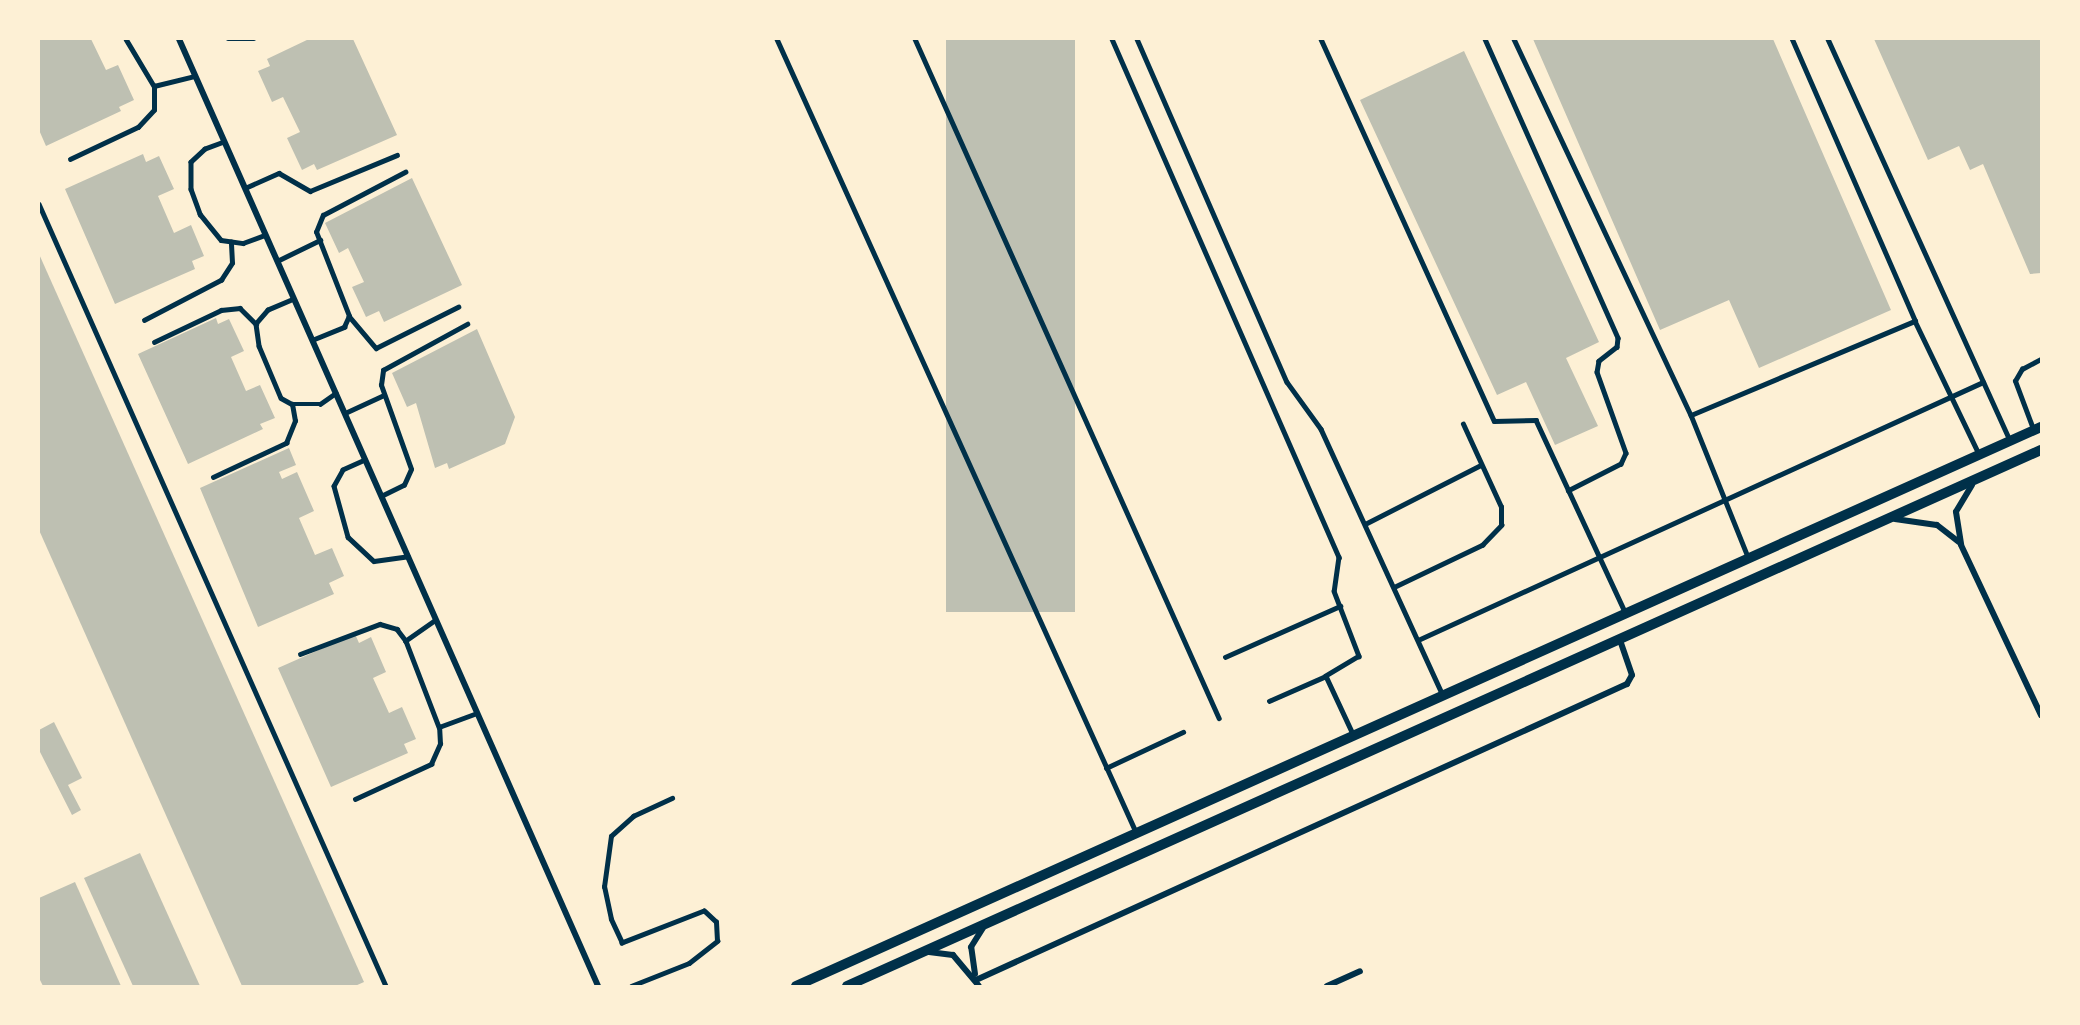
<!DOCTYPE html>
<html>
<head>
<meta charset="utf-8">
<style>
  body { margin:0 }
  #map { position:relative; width:2080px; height:1025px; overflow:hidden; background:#fdf0d5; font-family:"DM Sans",sans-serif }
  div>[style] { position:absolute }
  .building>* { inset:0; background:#bec0b2; transform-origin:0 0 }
  .service>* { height:4.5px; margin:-2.25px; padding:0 2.25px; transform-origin:2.25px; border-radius:2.25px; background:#003049 }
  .minor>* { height:6px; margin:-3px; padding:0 3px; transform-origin:3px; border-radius:3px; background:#003049 }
  .tertiary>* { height:10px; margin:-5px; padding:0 5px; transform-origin:5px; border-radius:5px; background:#003049 }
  span { translate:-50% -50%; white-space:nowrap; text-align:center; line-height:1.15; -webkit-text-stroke:5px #fdf0d5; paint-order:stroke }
  .frame { position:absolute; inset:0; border:40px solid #fdf0d5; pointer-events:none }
</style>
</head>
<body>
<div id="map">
  <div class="building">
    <i style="clip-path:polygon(39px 39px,91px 39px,106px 70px,118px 65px,134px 100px,119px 107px,121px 111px,46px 146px,39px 130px)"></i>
    <i style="clip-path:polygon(309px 39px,353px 39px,397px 135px,317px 170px,314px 164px,302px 170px,287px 138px,300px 132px,283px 97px,272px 102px,258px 71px,270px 66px,267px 59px)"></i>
    <i style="left:946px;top:39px;width:129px;height:573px"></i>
    <i style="clip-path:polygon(1533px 39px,1773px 39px,1891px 310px,1759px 368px,1729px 300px,1660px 330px)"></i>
    <i style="clip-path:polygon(1874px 39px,2041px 39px,2041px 273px,2030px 274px,1983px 164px,1970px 170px,1959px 146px,1928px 160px)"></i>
    <i style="clip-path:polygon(1464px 51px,1599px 342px,1566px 358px,1598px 426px,1555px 445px,1526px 382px,1497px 395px,1360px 100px)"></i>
    <i style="clip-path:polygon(143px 154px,146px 162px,159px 156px,174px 189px,158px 196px,174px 233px,191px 225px,204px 256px,192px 261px,195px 269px,115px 304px,65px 189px)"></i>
    <i style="clip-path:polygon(412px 178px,462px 285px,384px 322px,379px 311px,366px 317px,352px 287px,364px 282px,348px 248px,339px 253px,325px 223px)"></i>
    <i style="clip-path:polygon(39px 254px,364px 982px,355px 986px,242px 986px,39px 530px)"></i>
    <i style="clip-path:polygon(216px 318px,218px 324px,229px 319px,244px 351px,231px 357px,246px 391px,260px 385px,275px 418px,260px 424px,263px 429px,188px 464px,138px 354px)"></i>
    <i style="clip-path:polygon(477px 329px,515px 417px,505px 444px,449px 469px,447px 463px,435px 468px,416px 403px,407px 407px,392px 373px)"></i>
    <i style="clip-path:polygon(289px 448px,296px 465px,279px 472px,282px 479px,297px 472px,314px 511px,299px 518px,315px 555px,332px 548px,344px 576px,329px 583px,334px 594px,258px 627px,200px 488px)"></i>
    <i style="clip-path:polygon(355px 634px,359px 643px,371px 637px,386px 672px,373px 678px,389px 713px,402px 707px,416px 739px,404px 744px,408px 753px,331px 787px,278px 668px)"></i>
    <i style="clip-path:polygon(54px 722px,82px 778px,68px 785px,81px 810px,72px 815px,39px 750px,39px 730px)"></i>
    <i style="clip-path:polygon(140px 853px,200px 986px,133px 986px,84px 878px)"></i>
    <i style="clip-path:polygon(75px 882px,121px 986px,43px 986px,39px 978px,39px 898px)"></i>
  </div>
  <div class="service">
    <i style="left:126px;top:39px;width:55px;rotate:59.2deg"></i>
    <i style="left:154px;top:86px;width:42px;rotate:-13.7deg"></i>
    <i style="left:228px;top:39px;width:26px"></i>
    <i style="left:777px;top:39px;width:870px;rotate:65.64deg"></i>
    <i style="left:915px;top:39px;width:744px;rotate:65.88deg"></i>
    <i style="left:1112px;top:39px;width:566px;rotate:66.34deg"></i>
    <i style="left:1339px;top:557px;width:34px;rotate:98deg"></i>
    <i style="left:1334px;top:591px;width:70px;rotate:69deg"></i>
    <i style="left:1359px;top:656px;width:39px;rotate:149deg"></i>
    <i style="left:1137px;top:39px;width:374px;rotate:66.4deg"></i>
    <i style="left:1287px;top:382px;width:58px;rotate:54.1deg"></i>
    <i style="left:1321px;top:429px;width:294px;rotate:65.4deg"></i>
    <i style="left:1321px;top:39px;width:419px;rotate:65.6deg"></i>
    <i style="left:1494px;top:421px;width:42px;rotate:-1.4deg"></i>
    <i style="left:1536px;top:420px;width:212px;rotate:65.1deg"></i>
    <i style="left:1485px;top:39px;width:327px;rotate:66deg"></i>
    <i style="left:1618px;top:338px;width:9px;rotate:96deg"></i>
    <i style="left:1617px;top:347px;width:23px;rotate:142deg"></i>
    <i style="left:1599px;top:361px;width:11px;rotate:100deg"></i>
    <i style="left:1597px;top:372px;width:86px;rotate:70.3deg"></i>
    <i style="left:1626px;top:453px;width:12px;rotate:114deg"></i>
    <i style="left:1621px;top:464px;width:59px;rotate:153deg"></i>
    <i style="left:1514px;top:39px;width:416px;rotate:64.8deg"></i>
    <i style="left:1691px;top:415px;width:155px;rotate:68.1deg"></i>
    <i style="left:1828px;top:39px;width:441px;rotate:65.6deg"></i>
    <i style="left:224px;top:142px;width:20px;rotate:160deg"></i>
    <i style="left:205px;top:149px;width:19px;rotate:137deg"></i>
    <i style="left:191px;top:162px;width:27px;rotate:90deg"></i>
    <i style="left:191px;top:189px;width:27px;rotate:70deg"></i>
    <i style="left:200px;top:214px;width:33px;rotate:51deg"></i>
    <i style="left:221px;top:240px;width:22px;rotate:8deg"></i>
    <i style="left:243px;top:243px;width:23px;rotate:-20deg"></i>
    <i style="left:70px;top:159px;width:75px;rotate:-25.2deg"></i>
    <i style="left:138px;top:127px;width:23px;rotate:-47deg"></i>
    <i style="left:154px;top:110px;width:24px;rotate:-90deg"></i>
    <i style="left:245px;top:188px;width:37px;rotate:-24deg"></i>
    <i style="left:279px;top:173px;width:36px;rotate:30deg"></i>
    <i style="left:310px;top:191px;width:94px;rotate:-22.5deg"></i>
    <i style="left:39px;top:204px;width:856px;rotate:66.07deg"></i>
    <i style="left:277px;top:261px;width:48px;rotate:-26deg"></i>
    <i style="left:294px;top:299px;width:28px;rotate:157deg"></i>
    <i style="left:268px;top:310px;width:18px;rotate:131deg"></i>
    <i style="left:256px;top:324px;width:22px;rotate:82deg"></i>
    <i style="left:259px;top:346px;width:56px;rotate:67.1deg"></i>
    <i style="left:281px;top:398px;width:13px;rotate:29deg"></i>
    <i style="left:292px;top:404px;width:28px"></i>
    <i style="left:320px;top:404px;width:19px;rotate:-35deg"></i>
    <i style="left:349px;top:316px;width:42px;rotate:49.8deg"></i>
    <i style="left:376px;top:348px;width:92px;rotate:-26.6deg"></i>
    <i style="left:144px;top:320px;width:87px;rotate:-27.5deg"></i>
    <i style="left:221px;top:280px;width:20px;rotate:-57deg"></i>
    <i style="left:232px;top:263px;width:21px;rotate:-93deg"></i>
    <i style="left:1915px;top:321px;width:148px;rotate:64.3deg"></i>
    <i style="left:312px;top:340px;width:35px;rotate:-22deg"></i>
    <i style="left:344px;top:327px;width:12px;rotate:-66deg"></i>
    <i style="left:349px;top:316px;width:90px;rotate:-111.4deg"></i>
    <i style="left:316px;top:232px;width:18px;rotate:-68deg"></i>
    <i style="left:323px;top:215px;width:93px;rotate:-27.7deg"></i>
    <i style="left:154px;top:342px;width:74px;rotate:-25.5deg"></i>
    <i style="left:221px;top:310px;width:19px;rotate:-6deg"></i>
    <i style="left:240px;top:308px;width:23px;rotate:45deg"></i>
    <i style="left:345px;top:413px;width:43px;rotate:-24.8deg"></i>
    <i style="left:1691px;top:415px;width:243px;rotate:-22.8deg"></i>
    <i style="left:1915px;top:321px;width:308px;rotate:-113.6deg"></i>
    <i style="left:2033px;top:429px;width:51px;rotate:-110.6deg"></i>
    <i style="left:2015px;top:381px;width:14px;rotate:-60deg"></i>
    <i style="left:2022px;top:369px;width:21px;rotate:-28deg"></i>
    <i style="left:365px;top:460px;width:24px;rotate:156deg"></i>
    <i style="left:343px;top:470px;width:18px;rotate:119deg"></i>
    <i style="left:334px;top:486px;width:53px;rotate:74.6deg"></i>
    <i style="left:348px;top:537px;width:35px;rotate:43deg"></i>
    <i style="left:374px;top:561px;width:34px;rotate:-8deg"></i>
    <i style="left:213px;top:477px;width:81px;rotate:-25deg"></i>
    <i style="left:286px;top:443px;width:24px;rotate:-68deg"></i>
    <i style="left:295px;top:421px;width:17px;rotate:-100deg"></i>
    <i style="left:381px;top:496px;width:25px;rotate:-26deg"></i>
    <i style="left:404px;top:485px;width:17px;rotate:-66deg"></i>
    <i style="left:411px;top:469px;width:89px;rotate:-109.7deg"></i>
    <i style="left:381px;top:385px;width:15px;rotate:-82deg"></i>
    <i style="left:383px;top:370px;width:96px;rotate:-28.7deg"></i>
    <i style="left:1365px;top:524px;width:130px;rotate:-27deg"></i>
    <i style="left:1394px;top:587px;width:98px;rotate:-25.5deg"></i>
    <i style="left:1482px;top:545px;width:28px;rotate:-46deg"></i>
    <i style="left:1501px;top:525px;width:18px;rotate:-90deg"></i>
    <i style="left:1501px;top:507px;width:91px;rotate:-114.6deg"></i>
    <i style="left:436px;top:620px;width:37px;rotate:145deg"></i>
    <i style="left:406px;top:641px;width:92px;rotate:69deg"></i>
    <i style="left:439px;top:727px;width:40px;rotate:-20.2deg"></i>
    <i style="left:1418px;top:640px;width:621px;rotate:-24.54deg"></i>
    <i style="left:300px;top:654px;width:85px;rotate:-20.6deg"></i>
    <i style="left:380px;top:624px;width:18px;rotate:16deg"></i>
    <i style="left:397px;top:629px;width:15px;rotate:53deg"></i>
    <i style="left:1225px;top:657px;width:126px;rotate:-23.9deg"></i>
    <i style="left:1269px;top:701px;width:62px;rotate:-23.7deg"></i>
    <i style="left:1326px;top:676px;width:66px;rotate:65deg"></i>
    <i style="left:1106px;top:768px;width:85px;rotate:-25.1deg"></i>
    <i style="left:355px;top:799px;width:84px;rotate:-24.7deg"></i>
    <i style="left:431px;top:764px;width:22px;rotate:-66deg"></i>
    <i style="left:440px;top:744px;width:17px;rotate:-93deg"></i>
    <i style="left:631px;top:986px;width:62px;rotate:-21.6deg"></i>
    <i style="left:689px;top:963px;width:36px;rotate:-38deg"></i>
    <i style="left:717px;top:941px;width:19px;rotate:-93deg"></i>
    <i style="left:716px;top:922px;width:16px;rotate:-137deg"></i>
    <i style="left:704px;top:911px;width:88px;rotate:158.7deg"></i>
    <i style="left:622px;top:943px;width:26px;rotate:-115deg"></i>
    <i style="left:611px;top:919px;width:33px;rotate:-102deg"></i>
    <i style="left:604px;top:887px;width:51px;rotate:-82.2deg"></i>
    <i style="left:611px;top:836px;width:30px;rotate:-42deg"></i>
    <i style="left:633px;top:816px;width:43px;rotate:-24.8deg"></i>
  </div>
  <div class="minor">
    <i style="left:179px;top:39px;width:1036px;rotate:66.13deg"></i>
    <i style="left:1972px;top:485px;width:31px;rotate:121deg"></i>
    <i style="left:1956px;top:512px;width:33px;rotate:81deg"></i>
    <i style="left:1961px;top:545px;width:188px;rotate:64.8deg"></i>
    <i style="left:1895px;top:519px;width:42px;rotate:8.1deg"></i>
    <i style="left:1937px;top:525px;width:28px;rotate:38deg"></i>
    <i style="left:929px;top:952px;width:24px;rotate:7deg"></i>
    <i style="left:953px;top:955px;width:40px;rotate:50deg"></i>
    <i style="left:975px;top:974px;width:27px;rotate:-98deg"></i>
    <i style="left:971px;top:947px;width:22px;rotate:-58deg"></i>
    <i style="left:976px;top:980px;width:715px;rotate:-24.45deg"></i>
    <i style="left:1627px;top:684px;width:10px;rotate:-61deg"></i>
    <i style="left:1632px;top:675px;width:37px;rotate:-109deg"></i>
    <i style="left:1327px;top:986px;width:36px;rotate:-24deg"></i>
  </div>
  <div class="tertiary">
    <i style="left:796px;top:986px;width:1365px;rotate:-24.18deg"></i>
    <i style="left:847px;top:986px;width:1309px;rotate:-24.18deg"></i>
  </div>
  <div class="frame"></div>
</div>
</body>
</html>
